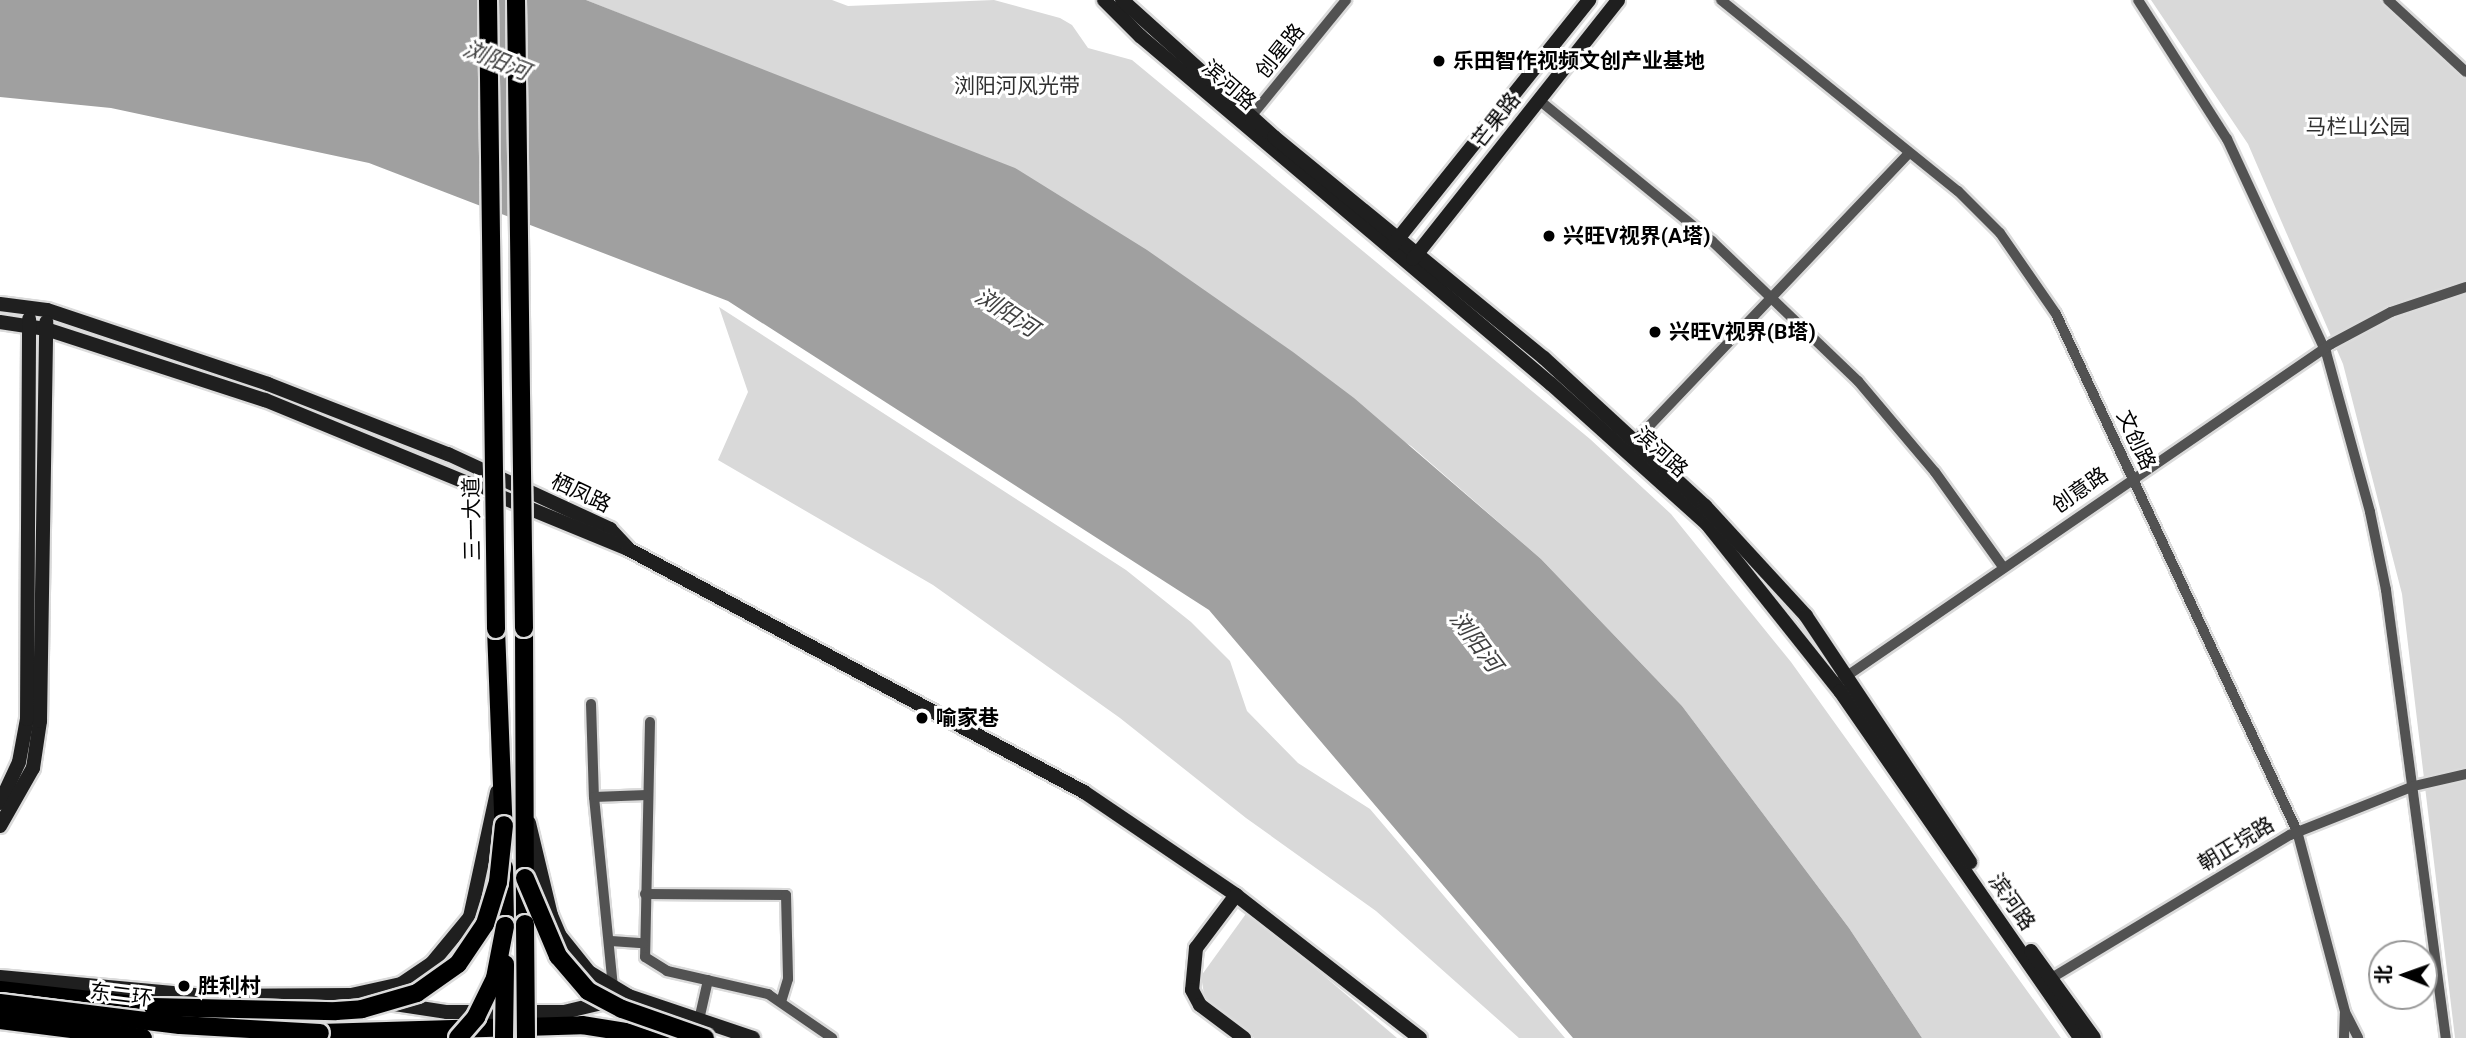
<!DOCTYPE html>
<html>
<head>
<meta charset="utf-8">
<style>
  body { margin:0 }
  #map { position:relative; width:2466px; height:1038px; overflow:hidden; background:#fff; font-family:Roboto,"Noto Sans SC",sans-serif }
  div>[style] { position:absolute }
  .green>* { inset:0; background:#d9d9d9 }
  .water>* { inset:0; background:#a0a0a0 }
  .roads { filter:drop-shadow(2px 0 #dbdbdb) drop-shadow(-2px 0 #dbdbdb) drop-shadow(0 2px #dbdbdb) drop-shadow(0 -2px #dbdbdb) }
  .street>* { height:10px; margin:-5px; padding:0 5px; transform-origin:5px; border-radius:5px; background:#525252 }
  .secondary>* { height:14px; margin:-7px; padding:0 7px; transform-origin:7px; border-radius:7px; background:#1f1f1f }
  .highway>* { height:18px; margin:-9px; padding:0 9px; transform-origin:9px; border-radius:9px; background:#000 }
  .bridges { filter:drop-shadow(2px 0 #dbdbdb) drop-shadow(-2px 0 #dbdbdb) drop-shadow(0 2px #dbdbdb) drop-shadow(0 -2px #dbdbdb) }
  .highway-bridge>* { height:18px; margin:-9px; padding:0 9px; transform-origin:9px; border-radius:9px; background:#000 }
  .dots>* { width:19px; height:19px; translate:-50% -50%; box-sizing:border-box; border:4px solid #fff; border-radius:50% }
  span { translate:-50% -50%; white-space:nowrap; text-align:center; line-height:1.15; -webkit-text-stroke:6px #fff; paint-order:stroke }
  .street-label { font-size:21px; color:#000 }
  .poi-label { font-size:21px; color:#000; font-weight:700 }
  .left { translate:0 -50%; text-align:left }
  .park-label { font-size:21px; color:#303030 }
  .water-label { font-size:23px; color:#414141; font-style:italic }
  .north { position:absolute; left:2368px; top:940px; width:70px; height:70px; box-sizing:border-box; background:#fff; border:2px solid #999; border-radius:50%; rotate:271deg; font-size:19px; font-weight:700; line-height:28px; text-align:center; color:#000 }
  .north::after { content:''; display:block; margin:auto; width:24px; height:32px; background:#000; clip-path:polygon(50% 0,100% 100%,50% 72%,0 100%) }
</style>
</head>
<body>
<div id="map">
  <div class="green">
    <i style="clip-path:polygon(586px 0,832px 0,848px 6px,994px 0,1060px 18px,1072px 25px,1088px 48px,1132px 60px,1590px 439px,1671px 514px,1791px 662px,2061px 1038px,1922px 1038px,1849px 928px,1682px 706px,1541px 559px,1411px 446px,843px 103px)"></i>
    <i style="clip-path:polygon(2151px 0,2380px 0,2466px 79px,2466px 1038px,2455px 1038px,2402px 594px,2343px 364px,2248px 144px)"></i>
    <i style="clip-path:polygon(719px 307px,1126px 570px,1191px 622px,1230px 661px,1247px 711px,1298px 763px,1370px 809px,1565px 1038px,1519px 1038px,1376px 911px,1246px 818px,1120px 718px,933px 585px,718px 460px,748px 392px)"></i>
    <i style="clip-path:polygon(1248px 911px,1397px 1038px,1254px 1038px,1206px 1006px,1201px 976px)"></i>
  </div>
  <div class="water">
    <i style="clip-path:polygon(0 0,586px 0,1015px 168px,1147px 250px,1293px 352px,1354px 398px,1541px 559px,1682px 706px,1849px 928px,1922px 1038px,1573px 1038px,1209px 610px,728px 301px,369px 163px,111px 108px,0 97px)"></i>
  </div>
  <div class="roads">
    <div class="street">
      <i style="left:1721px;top:0;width:304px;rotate:38.9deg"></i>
      <i style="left:1958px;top:191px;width:59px;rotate:45deg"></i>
      <i style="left:2000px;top:233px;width:98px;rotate:55.3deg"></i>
      <i style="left:2056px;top:314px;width:570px;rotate:65.01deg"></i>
      <i style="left:2297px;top:831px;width:187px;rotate:75.1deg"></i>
      <i style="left:2345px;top:1012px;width:29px;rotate:63deg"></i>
      <i style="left:2138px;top:0;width:165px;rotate:57.4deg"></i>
      <i style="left:2227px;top:139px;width:235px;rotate:65.1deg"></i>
      <i style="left:2326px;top:352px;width:166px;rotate:74.6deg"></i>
      <i style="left:2370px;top:512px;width:80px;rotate:78.4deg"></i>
      <i style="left:2386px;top:590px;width:452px;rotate:82.4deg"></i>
      <i style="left:2388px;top:0;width:106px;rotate:42.7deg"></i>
      <i style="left:1539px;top:100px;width:223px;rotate:39.2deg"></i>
      <i style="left:1712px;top:241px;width:202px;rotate:43.8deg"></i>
      <i style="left:1858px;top:381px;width:119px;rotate:49.8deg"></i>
      <i style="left:1935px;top:472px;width:117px;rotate:54.4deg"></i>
      <i style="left:1249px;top:119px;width:154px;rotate:-50.8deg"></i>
      <i style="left:1631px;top:445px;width:402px;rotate:-46.4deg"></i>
      <i style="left:1841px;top:680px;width:594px;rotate:-34.44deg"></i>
      <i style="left:2331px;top:344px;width:68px;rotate:-28.1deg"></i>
      <i style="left:2391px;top:312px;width:79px;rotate:-18.4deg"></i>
      <i style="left:591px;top:704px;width:93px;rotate:88.2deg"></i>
      <i style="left:594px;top:797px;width:192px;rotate:84.3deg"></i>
      <i style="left:650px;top:722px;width:235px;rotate:91.2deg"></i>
      <i style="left:645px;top:957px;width:26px;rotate:32deg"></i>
      <i style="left:667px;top:971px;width:104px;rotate:12.8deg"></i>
      <i style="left:768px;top:994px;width:78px;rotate:34.5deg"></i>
      <i style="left:594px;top:797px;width:53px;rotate:-2.2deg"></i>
      <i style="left:645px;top:894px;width:141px;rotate:0.4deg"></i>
      <i style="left:786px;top:895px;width:84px;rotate:88.6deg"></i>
      <i style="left:788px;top:979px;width:24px;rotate:107deg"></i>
      <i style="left:611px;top:941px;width:32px;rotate:4deg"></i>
      <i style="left:2045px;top:982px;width:286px;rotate:-31deg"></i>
      <i style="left:2290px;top:835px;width:133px;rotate:-21.6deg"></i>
      <i style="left:2414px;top:786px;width:53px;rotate:-13deg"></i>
      <i style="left:699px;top:1020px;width:41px;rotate:-77.3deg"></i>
      <i style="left:2344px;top:1038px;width:25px;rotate:-88deg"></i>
    </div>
    <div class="secondary">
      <i style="left:1104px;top:0;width:51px;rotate:45deg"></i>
      <i style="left:1140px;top:36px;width:539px;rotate:40.26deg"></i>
      <i style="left:1551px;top:384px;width:210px;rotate:41.9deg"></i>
      <i style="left:1707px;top:524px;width:213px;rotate:51.5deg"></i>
      <i style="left:1840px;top:691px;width:422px;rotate:55.3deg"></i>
      <i style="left:1122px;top:0;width:205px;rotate:42deg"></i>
      <i style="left:1274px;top:137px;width:349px;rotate:39.3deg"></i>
      <i style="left:1544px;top:358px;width:219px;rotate:42.6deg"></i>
      <i style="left:1705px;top:506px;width:149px;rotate:47.4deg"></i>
      <i style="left:1806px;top:616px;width:296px;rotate:56.3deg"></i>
      <i style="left:1393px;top:245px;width:314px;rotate:-51.3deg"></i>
      <i style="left:1413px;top:259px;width:330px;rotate:-51.6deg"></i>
      <i style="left:0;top:304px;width:47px;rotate:7.3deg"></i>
      <i style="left:47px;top:310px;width:233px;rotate:18.5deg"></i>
      <i style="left:268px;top:384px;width:193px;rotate:21.3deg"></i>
      <i style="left:448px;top:454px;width:179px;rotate:24.8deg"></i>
      <i style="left:610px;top:529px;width:25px;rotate:47deg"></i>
      <i style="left:0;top:322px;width:47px;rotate:8.7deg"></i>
      <i style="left:46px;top:329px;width:230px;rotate:18deg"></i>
      <i style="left:265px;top:400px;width:392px;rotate:22.3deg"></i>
      <i style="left:628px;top:549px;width:517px;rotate:28.05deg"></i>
      <i style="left:1084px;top:792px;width:184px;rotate:34.1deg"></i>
      <i style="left:1236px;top:895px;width:233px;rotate:37.9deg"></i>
      <i style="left:0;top:803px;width:45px;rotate:-65.1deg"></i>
      <i style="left:19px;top:762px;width:44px;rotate:-79.5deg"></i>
      <i style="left:27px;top:719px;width:400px;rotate:-89.7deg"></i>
      <i style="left:529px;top:823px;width:95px;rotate:76.6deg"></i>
      <i style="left:551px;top:915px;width:23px;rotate:67deg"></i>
      <i style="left:560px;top:936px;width:46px;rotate:51.1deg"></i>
      <i style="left:589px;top:972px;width:47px;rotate:31deg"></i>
      <i style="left:629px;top:996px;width:131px;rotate:18.7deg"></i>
      <i style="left:0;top:826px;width:67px;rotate:-60.4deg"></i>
      <i style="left:33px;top:768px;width:48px;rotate:-81.5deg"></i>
      <i style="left:40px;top:721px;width:399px;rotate:-89.1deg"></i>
      <i style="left:1236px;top:895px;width:66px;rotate:127deg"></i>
      <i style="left:1196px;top:948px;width:42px;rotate:95.4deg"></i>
      <i style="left:1192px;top:990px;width:17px;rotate:62deg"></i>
      <i style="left:1200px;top:1005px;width:55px;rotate:36.9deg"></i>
      <i style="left:2031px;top:951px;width:107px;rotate:54.1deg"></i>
      <i style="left:0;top:977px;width:206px;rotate:5.3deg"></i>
      <i style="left:205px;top:996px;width:146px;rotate:-0.4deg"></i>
      <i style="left:351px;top:995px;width:51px;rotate:-12.4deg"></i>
      <i style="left:401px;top:984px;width:37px;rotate:-34deg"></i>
      <i style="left:432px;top:963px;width:60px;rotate:-50.4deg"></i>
      <i style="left:470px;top:917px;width:128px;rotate:-77.8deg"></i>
      <i style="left:388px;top:1003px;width:60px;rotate:8.7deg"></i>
      <i style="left:447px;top:1012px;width:117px"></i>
      <i style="left:564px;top:1012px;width:51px;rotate:-13.5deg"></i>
    </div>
    <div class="highway">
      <i style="left:524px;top:628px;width:296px;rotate:89.8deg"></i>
      <i style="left:496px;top:629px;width:210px;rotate:87.8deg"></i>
      <i style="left:504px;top:867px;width:59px;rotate:89deg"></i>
      <i style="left:0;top:990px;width:154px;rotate:6.3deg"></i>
      <i style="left:320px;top:1033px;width:262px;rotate:-1.7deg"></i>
      <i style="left:582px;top:1025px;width:82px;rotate:9.1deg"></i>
    </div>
  </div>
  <div class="bridges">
    <div class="highway-bridge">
      <i style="left:488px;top:0;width:629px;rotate:89.27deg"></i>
      <i style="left:516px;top:0;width:628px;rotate:89.27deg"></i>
      <i style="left:525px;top:878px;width:85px;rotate:67.1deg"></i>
      <i style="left:558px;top:956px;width:46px;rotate:49.4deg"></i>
      <i style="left:588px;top:991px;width:38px;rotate:28deg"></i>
      <i style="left:622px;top:1009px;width:88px;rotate:19.3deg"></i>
      <i style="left:525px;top:924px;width:114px;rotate:89.5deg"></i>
      <i style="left:0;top:1003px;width:181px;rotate:7deg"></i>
      <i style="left:180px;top:1025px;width:140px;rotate:3.3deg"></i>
      <i style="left:153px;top:1007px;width:183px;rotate:1.3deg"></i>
      <i style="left:336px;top:1011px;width:26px;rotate:-4deg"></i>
      <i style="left:362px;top:1009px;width:57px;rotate:-16.2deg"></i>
      <i style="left:417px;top:993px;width:50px;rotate:-35.3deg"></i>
      <i style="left:458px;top:964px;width:48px;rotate:-56deg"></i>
      <i style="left:485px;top:924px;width:44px;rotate:-72.8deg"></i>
      <i style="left:498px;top:882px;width:57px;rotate:-84deg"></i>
      <i style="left:0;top:1020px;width:144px;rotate:7.2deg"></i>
      <i style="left:458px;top:1038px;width:28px;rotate:-49deg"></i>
      <i style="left:476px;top:1017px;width:43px;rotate:-64deg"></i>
      <i style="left:495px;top:978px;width:53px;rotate:-79.1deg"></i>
      <i style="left:504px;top:1038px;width:74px;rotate:-89.2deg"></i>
    </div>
  </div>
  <div class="dots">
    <i style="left:1439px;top:61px;background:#000"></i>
    <i style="left:1549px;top:236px;background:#000"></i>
    <i style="left:1655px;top:332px;background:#000"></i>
    <i style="left:922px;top:718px;background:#000"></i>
    <i style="left:184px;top:986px;background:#000"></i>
  </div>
  <div class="street-label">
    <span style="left:1280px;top:51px;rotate:-51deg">创星路</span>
    <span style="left:1229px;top:85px;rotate:41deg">滨河路</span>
    <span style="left:1496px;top:120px;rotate:-52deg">芒果路</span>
    <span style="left:2136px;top:440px;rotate:65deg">文创路</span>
    <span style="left:1661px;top:452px;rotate:42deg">滨河路</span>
    <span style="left:2080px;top:490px;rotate:-35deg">创意路</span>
    <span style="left:581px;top:493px;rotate:25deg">栖凤路</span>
    <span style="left:472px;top:519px;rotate:-91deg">三一大道</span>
    <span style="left:2236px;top:844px;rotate:-31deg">朝正垸路</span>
    <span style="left:2012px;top:902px;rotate:55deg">滨河路</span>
    <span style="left:121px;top:995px;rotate:7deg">东二环</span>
  </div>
  <div class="poi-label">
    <span class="left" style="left:1453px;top:61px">乐田智作视频文创产业基地</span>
    <span class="left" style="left:1563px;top:236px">兴旺V视界(A塔)</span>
    <span class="left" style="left:1669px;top:332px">兴旺V视界(B塔)</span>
    <span class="left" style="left:936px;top:718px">喻家巷</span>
    <span class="left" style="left:198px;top:986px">胜利村</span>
  </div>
  <div class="park-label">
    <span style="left:1017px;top:86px">浏阳河风光带</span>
    <span style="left:2358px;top:127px">马栏山公园</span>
  </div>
  <div class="water-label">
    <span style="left:496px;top:61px;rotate:22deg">浏阳河</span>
    <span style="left:1006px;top:313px;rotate:33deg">浏阳河</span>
    <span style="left:1475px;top:642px;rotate:53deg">浏阳河</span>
  </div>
  <div class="north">北</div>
</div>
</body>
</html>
